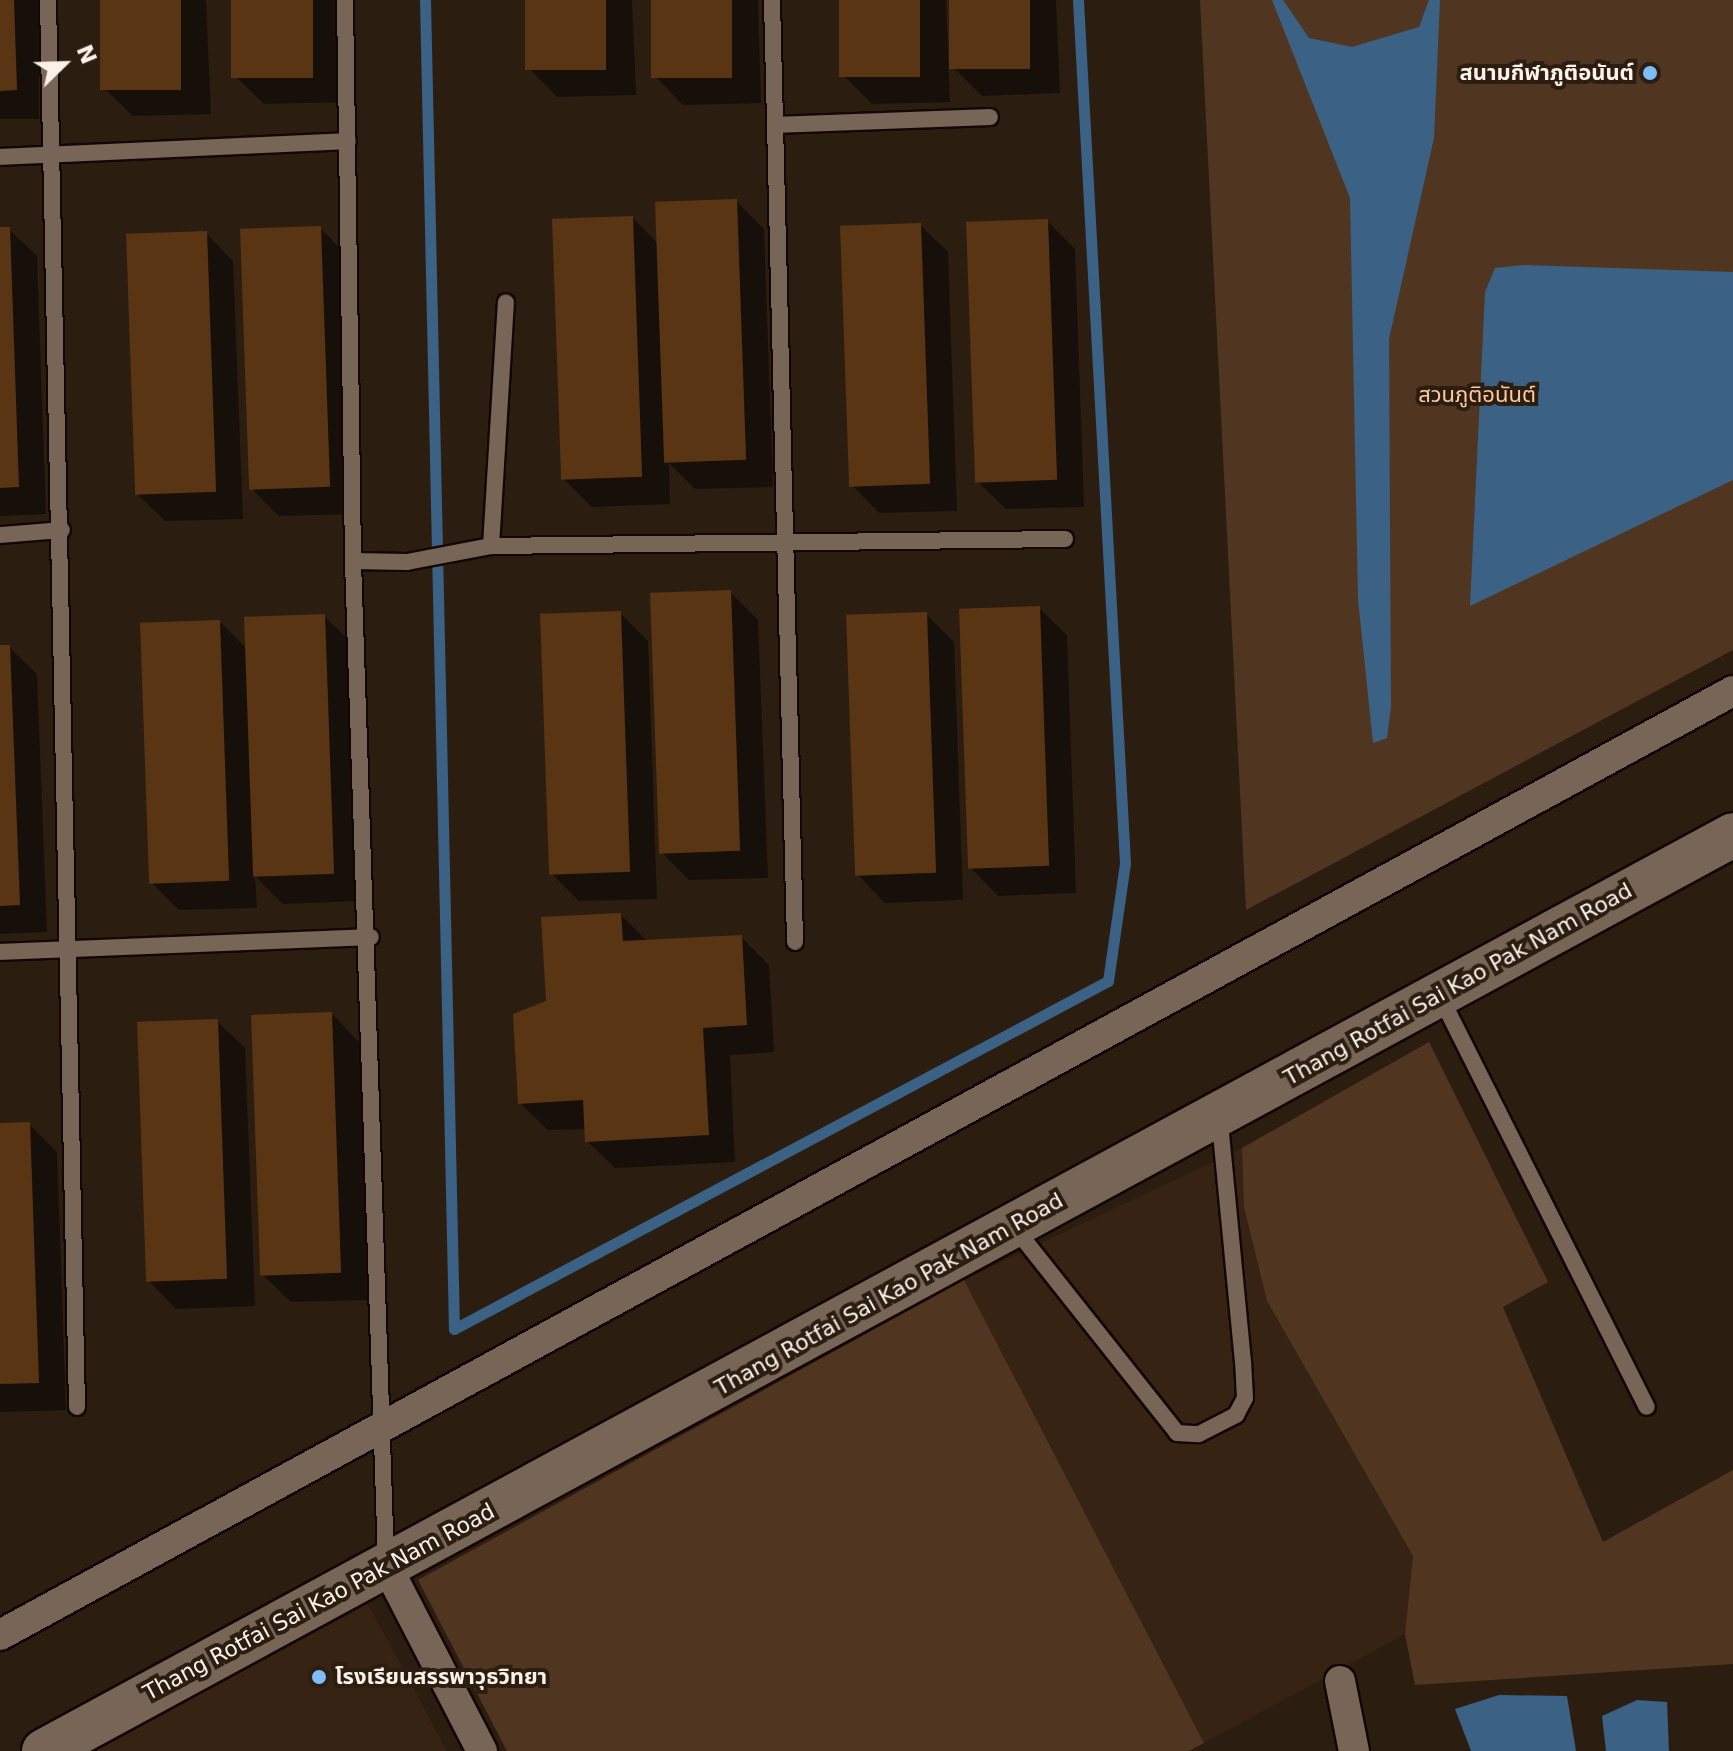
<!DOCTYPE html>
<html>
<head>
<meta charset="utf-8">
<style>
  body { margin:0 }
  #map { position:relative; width:1733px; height:1751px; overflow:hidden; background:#2c1d11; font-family:"DejaVu Sans","Noto Sans Thai",sans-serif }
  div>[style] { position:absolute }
  .built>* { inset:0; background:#372313 }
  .green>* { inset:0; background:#503621 }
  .water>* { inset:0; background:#3b6184 }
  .shadow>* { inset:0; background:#0007; transform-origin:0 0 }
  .stream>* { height:11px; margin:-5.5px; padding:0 5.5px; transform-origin:5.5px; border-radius:5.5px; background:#3b6184 }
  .building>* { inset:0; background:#5a3514; transform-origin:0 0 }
  .roads { filter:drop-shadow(2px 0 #140701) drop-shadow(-2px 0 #140701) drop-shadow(0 2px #140701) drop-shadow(0 -2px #140701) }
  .lane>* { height:16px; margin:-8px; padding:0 8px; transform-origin:8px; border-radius:8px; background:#776558 }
  .street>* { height:30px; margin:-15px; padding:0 15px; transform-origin:15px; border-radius:15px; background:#776558 }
  .secondary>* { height:44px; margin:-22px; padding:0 22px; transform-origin:22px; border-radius:22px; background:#776558 }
  .dots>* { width:22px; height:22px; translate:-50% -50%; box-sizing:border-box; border:4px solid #2c1d11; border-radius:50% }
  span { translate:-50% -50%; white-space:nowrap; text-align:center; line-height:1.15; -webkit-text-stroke:8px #2c1d11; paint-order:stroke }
  .poi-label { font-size:22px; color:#fcf1e9; font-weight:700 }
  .right { translate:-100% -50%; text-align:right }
  .left { translate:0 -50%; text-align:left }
  .park-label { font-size:22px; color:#fec9a1 }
  .street-label { font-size:22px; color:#fcf1e9 }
  .north { position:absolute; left:24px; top:24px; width:80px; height:80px; -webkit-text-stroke:6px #2c1d11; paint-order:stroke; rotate:67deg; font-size:22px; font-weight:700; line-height:32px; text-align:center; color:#fcf1e9 }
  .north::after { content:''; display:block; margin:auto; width:28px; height:36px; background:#fcf1e9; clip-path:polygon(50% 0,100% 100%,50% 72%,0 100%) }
</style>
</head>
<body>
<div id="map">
  <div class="built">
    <i style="clip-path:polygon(1242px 1148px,1244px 1207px,1267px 1301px,1413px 1556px,1405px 1634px,1204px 1743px,964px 1280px)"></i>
    <i style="clip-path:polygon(368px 1604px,447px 1751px,94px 1751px)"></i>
  </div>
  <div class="green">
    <i style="clip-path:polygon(1200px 0,1733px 0,1733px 650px,1246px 910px)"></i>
    <i style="clip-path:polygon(1429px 1042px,1548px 1282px,1503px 1307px,1603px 1542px,1733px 1470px,1733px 1664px,1415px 1685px,1405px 1634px,1413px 1556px,1267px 1301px,1244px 1207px,1242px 1148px)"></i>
    <i style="clip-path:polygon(964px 1280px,1204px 1743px,1189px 1751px,507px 1751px,418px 1580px)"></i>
  </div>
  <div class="water">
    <i style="clip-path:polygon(1272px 0,1283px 0,1309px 38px,1352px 47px,1419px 27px,1429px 0,1440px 0,1434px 138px,1389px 339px,1391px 707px,1387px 738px,1373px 743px,1358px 599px,1350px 198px)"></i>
    <i style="clip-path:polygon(1524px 265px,1733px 272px,1733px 480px,1470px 606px,1485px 292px,1495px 268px)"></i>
    <i style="clip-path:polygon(1499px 1695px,1567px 1696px,1576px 1751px,1471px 1751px,1455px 1709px)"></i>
    <i style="clip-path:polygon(1637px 1700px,1667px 1702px,1669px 1751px,1606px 1751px,1602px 1716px)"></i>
  </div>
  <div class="shadow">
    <i style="left:0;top:0;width:39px;height:119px"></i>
    <i style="clip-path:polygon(102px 0,206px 0,211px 114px,133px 116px,105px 89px)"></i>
    <i style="clip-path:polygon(233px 0,339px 0,343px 102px,264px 104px,236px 77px)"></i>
    <i style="clip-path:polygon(527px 0,632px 0,636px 95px,557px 97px,530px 69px)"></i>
    <i style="clip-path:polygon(653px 0,758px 0,761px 103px,683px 105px,656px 77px)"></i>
    <i style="clip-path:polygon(841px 0,946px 0,950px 102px,872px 104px,844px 76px)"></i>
    <i style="clip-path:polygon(951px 0,1056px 0,1060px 93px,982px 96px,954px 68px)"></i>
    <i style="clip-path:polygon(736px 201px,764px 229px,773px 487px,695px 489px,669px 463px,670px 504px,592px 507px,564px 479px,633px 218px,659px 245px)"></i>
    <i style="clip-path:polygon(1047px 221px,1075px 249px,1084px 507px,1006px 509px,978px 482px)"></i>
    <i style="clip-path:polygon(920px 225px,948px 252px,957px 511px,879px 513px,852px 485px)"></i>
    <i style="clip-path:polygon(320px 228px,348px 256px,357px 514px,279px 516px,252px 489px)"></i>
    <i style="clip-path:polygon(0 229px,9px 229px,37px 256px,46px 514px,0 516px)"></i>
    <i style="clip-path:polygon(206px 233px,233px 261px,243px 519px,165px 521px,137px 494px)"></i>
    <i style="clip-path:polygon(730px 592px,758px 620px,768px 878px,689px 880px,662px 853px)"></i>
    <i style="clip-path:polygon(1039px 608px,1067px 635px,1076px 893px,998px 896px,971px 868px)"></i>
    <i style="clip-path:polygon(620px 613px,648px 641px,657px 899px,579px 901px,551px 873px)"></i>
    <i style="clip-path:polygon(926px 614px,954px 642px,963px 900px,885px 903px,858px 875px)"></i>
    <i style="clip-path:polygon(324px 616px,352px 643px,362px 901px,283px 904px,255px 876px,257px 908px,179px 910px,151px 882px,220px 622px,248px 650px)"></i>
    <i style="clip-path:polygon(0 647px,9px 647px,37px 674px,47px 932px,0 934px)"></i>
    <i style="clip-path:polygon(621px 915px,648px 942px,741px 937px,769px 965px,774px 1052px,730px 1055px,735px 1162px,615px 1168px,587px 1141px,587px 1129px,548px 1130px,520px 1103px,548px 1002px)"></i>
    <i style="clip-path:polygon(332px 1014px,359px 1042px,369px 1300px,291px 1302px,263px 1275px)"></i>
    <i style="clip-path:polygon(217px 1021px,245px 1048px,255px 1306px,176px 1309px,149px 1281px)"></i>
    <i style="clip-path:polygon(29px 1124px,57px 1152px,66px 1410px,0 1412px,0 1125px)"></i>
  </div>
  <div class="stream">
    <i style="left:425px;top:0;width:1329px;rotate:88.75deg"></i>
    <i style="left:454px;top:1329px;width:741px;rotate:-28.02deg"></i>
    <i style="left:1108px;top:981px;width:119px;rotate:-81.8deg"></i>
    <i style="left:1125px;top:863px;width:864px;rotate:-93.12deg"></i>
  </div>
  <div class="building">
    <i style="clip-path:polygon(0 0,14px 0,17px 90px,0 91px)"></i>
    <i style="left:100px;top:0;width:81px;height:90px"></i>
    <i style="left:231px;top:0;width:82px;height:78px"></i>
    <i style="left:525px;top:0;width:81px;height:70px"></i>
    <i style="left:651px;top:0;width:81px;height:78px"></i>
    <i style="left:839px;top:0;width:81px;height:77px"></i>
    <i style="left:949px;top:0;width:81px;height:69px"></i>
    <i style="left:737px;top:199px;width:261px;height:82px;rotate:88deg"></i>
    <i style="left:633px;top:216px;width:261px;height:81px;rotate:88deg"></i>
    <i style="left:1048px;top:219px;width:261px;height:82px;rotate:88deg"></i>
    <i style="left:921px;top:223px;width:261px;height:81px;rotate:88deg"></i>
    <i style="left:321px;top:226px;width:261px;height:81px;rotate:88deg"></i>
    <i style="clip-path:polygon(0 227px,10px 227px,19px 487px,0 488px)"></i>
    <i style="left:207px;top:231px;width:261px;height:81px;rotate:88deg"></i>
    <i style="left:731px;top:590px;width:261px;height:81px;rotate:88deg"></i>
    <i style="left:1040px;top:606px;width:260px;height:81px;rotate:88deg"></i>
    <i style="left:621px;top:611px;width:261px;height:81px;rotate:88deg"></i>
    <i style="left:927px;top:612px;width:261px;height:81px;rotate:88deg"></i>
    <i style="left:325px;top:614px;width:260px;height:81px;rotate:88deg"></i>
    <i style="left:220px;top:620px;width:261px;height:80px;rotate:88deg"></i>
    <i style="clip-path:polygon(0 645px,10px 645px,20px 905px,0 906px)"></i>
    <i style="clip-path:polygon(621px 913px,623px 941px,742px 935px,747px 1025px,703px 1028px,709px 1135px,585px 1142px,583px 1100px,518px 1104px,513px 1014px,546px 1001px,541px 917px)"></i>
    <i style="left:332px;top:1012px;width:261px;height:81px;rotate:88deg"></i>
    <i style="left:218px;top:1019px;width:260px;height:81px;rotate:88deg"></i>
    <i style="clip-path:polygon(30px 1122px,39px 1383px,0 1384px,0 1123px)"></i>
  </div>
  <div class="roads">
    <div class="lane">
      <i style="left:48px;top:0;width:1407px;rotate:88.82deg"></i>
      <i style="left:345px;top:0;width:561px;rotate:89.18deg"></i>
      <i style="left:353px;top:561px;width:1002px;rotate:88.11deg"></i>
      <i style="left:772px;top:0;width:942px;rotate:88.6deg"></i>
      <i style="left:775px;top:125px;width:215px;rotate:-2.1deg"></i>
      <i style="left:0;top:157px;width:348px;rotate:-2.6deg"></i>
      <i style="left:0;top:535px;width:62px;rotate:-4.6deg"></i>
      <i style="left:491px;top:546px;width:244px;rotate:-86.5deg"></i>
      <i style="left:353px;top:561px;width:54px;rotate:1.1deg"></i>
      <i style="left:407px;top:562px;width:86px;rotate:-10.8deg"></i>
      <i style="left:491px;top:546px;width:574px;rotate:-0.7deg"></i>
      <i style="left:0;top:952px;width:371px;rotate:-2.3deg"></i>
      <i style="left:1439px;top:994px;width:462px;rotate:63.3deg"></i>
      <i style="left:1014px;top:1227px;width:263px;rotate:51.6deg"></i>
      <i style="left:1177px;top:1433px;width:22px;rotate:3deg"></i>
      <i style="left:1199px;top:1434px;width:42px;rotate:-27.2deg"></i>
      <i style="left:1236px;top:1415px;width:19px;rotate:-62deg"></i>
      <i style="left:1245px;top:1398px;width:36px;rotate:-93deg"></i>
      <i style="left:1243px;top:1362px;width:248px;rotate:-95.5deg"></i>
    </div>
    <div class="street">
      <i style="left:386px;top:1565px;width:209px;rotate:62.7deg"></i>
      <i style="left:0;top:1635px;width:1973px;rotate:-28.58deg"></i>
      <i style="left:1340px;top:1681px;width:71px;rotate:78.7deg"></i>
    </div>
    <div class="secondary">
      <i style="left:44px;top:1751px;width:1921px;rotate:-28.47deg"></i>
    </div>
  </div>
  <div class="dots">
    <i style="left:1650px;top:73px;background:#7dbef9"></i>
    <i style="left:319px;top:1677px;background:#7dbef9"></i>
  </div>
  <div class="poi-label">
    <span class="right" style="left:1634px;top:73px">สนามกีฬาภูติอนันต์</span>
    <span class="left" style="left:335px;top:1677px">โรงเรียนสรรพาวุธวิทยา</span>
  </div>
  <div class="park-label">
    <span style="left:1477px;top:395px">สวนภูติอนันต์</span>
  </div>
  <div class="street-label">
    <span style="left:1458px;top:984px;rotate:-29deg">Thang Rotfai Sai Kao Pak Nam Road</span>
    <span style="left:889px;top:1294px;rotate:-29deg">Thang Rotfai Sai Kao Pak Nam Road</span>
    <span style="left:319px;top:1602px;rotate:-28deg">Thang Rotfai Sai Kao Pak Nam Road</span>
  </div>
  <div class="north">N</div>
</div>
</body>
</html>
